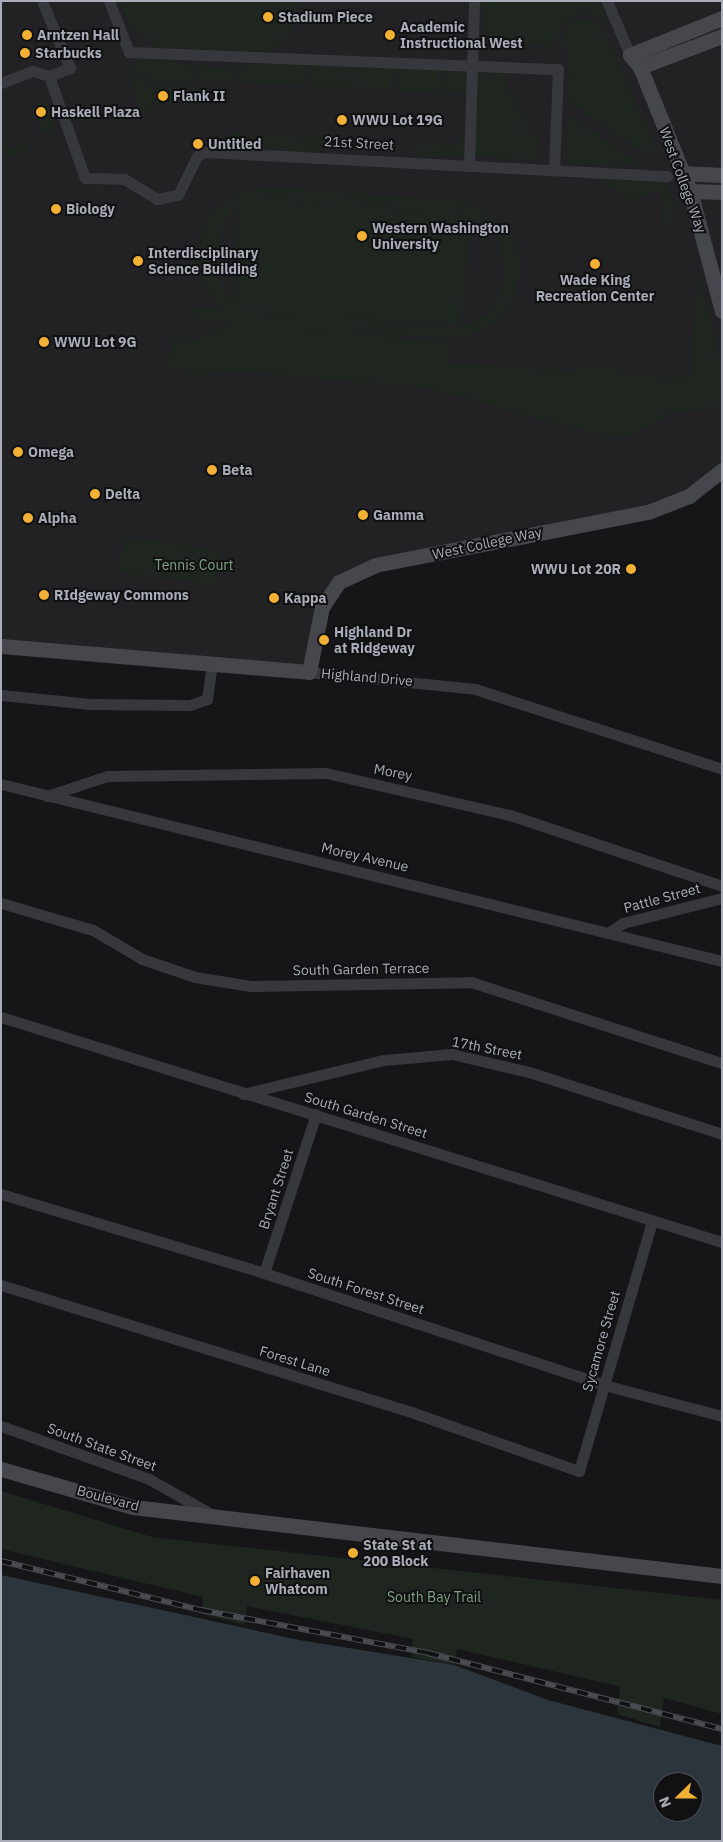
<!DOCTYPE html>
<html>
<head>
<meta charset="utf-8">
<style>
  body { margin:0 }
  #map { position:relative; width:723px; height:1842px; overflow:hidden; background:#161618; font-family:"IBM Plex Sans",sans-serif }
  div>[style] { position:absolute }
  .built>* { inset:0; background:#222225 }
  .green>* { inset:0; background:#1e261f; transform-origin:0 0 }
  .water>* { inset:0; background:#2c353c }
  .street>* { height:11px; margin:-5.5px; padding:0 5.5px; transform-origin:5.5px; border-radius:5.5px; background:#37383d }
  .secondary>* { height:15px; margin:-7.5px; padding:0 7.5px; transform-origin:7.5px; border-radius:7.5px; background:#45474d }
  .rail>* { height:5.5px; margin-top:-2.75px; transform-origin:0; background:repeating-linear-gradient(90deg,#111113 0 11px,#4a4c52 0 22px); box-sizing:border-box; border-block:1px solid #4a4c52 }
  .dots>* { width:14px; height:14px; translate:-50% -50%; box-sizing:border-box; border:2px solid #111113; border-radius:50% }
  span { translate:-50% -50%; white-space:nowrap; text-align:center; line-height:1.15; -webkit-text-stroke:4px #111113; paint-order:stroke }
  .poi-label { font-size:14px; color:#a8adb8; font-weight:700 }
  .left { translate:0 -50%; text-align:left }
  .right { translate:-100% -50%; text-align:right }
  .street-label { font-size:14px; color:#a8adb8 }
  .park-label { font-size:14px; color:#7fa381 }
  .frame { position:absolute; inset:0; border:2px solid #a8adb8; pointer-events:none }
  .north { position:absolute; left:653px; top:1772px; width:50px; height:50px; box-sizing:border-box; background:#111113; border:1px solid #4d4f55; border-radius:50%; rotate:248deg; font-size:14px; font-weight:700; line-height:20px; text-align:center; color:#a8adb8 }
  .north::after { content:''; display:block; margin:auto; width:18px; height:22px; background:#f2b134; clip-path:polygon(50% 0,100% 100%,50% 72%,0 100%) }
</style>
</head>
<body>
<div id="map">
  <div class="built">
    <i style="clip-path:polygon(1px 1px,722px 1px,722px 470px,689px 496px,381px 566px,339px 582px,322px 607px,309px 672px,1px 646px)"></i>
  </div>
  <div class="green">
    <i style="clip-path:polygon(119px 1px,299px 1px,299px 9px,290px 32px,285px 29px,291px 34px,281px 43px,277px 39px,281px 45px,270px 52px,158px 48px,131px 26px)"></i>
    <i style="clip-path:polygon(478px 1px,599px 1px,613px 33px,600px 17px,581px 12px,560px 26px,556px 46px,482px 44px,484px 6px)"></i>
    <i style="clip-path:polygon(589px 18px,605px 31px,657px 153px,641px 151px,568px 101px,570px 47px,561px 47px,562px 37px,572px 21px)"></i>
    <i style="clip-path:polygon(149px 58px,195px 67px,194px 85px,151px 81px,131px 65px)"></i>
    <i style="clip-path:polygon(255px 63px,306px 65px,305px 86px,240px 82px,241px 67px)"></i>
    <i style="left:309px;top:65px;width:42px;height:21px;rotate:1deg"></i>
    <i style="clip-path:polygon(127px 67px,148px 84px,201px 89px,141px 112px)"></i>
    <i style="clip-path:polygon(198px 67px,238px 67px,237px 82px,198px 80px)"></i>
    <i style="left:354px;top:67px;width:39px;height:21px;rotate:1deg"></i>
    <i style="left:397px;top:68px;width:44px;height:23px;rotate:3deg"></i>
    <i style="left:444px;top:70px;width:25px;height:23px;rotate:2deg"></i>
    <i style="clip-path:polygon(475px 71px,506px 72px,506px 95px,516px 96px,516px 114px,527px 115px,527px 134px,539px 135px,536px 161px,475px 156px)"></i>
    <i style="clip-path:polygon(42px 103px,49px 104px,57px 119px,51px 132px,44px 131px,39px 118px)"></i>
    <i style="clip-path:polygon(568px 114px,641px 165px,641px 167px,566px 163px)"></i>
    <i style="clip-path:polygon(232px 133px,338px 139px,338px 150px,231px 150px)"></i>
    <i style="clip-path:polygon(460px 138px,467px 138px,461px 156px,416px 155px,417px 144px,459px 146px)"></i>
    <i style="clip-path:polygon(1px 141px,11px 147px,27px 143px,31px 153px,11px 156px,1px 150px)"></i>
    <i style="clip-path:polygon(598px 178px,663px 180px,676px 207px,670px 210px,670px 227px,664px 227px,662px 192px,649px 192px,630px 200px)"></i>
    <i style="clip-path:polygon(evenodd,269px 187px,457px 201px,479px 207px,498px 220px,512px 238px,519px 261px,518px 284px,509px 305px,494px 323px,464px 339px,287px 327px,449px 343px,449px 363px,576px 371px,580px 367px,619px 368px,621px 374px,690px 378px,698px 270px,722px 367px,719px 410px,675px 411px,628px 437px,612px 438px,428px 388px,236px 371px,202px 375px,166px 366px,173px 338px,198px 339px,234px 323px,194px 319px,194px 307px,223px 309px,203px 283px,198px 266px,197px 249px,209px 216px,235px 194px,269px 187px,264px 197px,448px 212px,468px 215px,265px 198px,264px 197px,269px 187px,238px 205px,234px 265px,238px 270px,235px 303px,224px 294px,216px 258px,224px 222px,238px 205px,269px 187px,470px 216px,497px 237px,507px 273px,493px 308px,478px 320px,460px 327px,441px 327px,258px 312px,239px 306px,236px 303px,257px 311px,461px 325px,470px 216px)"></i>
    <i style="left:124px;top:537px;width:98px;height:35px;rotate:8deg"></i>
    <i style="clip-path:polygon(1px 1491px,152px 1537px,722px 1600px,722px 1714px,664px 1698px,660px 1727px,617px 1714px,620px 1686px,614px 1685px,457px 1649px,454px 1665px,412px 1657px,413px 1639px,247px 1606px,245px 1625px,201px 1614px,203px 1597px,1px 1549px)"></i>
  </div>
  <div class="water">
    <i style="clip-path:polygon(evenodd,1px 1575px,299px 1640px,454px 1665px,548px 1700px,722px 1746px,722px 1841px,1px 1841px,1px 1575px,663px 1782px,693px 1782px,693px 1812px,663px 1812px,663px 1782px)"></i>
  </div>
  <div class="street">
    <i style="left:42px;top:1px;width:73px;rotate:67.3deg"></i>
    <i style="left:70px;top:68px;width:22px;rotate:159deg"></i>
    <i style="left:109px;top:1px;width:55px;rotate:68.6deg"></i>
    <i style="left:129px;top:52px;width:429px;rotate:2.3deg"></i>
    <i style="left:558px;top:69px;width:100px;rotate:92.3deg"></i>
    <i style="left:607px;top:1px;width:59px;rotate:66.9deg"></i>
    <i style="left:1px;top:83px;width:34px;rotate:-21deg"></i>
    <i style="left:33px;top:71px;width:17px;rotate:17deg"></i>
    <i style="left:49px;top:76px;width:108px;rotate:70.6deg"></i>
    <i style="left:85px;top:178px;width:39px;rotate:1deg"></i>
    <i style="left:124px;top:179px;width:39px;rotate:31deg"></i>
    <i style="left:157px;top:199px;width:21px;rotate:-11deg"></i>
    <i style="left:178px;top:195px;width:43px;rotate:-64deg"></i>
    <i style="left:197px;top:156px;width:9px;rotate:-27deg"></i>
    <i style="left:205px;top:152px;width:463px;rotate:3deg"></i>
    <i style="left:469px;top:164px;width:163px;rotate:-88.2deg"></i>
    <i style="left:309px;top:672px;width:167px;rotate:5.8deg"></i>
    <i style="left:475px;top:689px;width:260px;rotate:17.9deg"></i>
    <i style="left:1px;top:695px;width:90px;rotate:5.7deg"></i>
    <i style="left:91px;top:704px;width:99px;rotate:0.6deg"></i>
    <i style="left:190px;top:705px;width:18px;rotate:-19deg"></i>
    <i style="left:207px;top:699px;width:34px;rotate:-82deg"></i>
    <i style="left:1px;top:784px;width:742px;rotate:13.79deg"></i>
    <i style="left:47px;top:796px;width:63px;rotate:-18.4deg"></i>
    <i style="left:107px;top:776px;width:219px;rotate:-0.8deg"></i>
    <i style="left:326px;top:773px;width:189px;rotate:12.9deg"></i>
    <i style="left:510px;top:815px;width:224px;rotate:18.5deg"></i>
    <i style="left:1px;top:903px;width:96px;rotate:16.4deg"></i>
    <i style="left:93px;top:930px;width:57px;rotate:30.6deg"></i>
    <i style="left:142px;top:959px;width:56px;rotate:18.8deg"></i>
    <i style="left:195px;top:977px;width:56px;rotate:9.3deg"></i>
    <i style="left:250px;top:986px;width:221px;rotate:-1deg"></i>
    <i style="left:471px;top:982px;width:264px;rotate:17.9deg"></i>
    <i style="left:611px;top:931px;width:14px;rotate:-34deg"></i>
    <i style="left:623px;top:923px;width:102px;rotate:-14.2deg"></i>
    <i style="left:1px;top:1017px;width:755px;rotate:17.33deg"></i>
    <i style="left:243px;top:1094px;width:145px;rotate:-13.6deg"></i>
    <i style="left:384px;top:1060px;width:68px;rotate:-5deg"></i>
    <i style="left:452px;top:1054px;width:79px;rotate:13.2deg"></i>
    <i style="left:529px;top:1072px;width:203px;rotate:17.8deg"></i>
    <i style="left:1px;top:1194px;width:275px;rotate:16.7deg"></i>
    <i style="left:264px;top:1273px;width:358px;rotate:18.2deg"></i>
    <i style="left:604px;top:1385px;width:122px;rotate:14.7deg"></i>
    <i style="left:264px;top:1273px;width:167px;rotate:-71.9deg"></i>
    <i style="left:1px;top:1285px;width:432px;rotate:17.2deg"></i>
    <i style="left:414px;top:1413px;width:175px;rotate:19.4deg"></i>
    <i style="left:579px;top:1471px;width:260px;rotate:-73.7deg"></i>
    <i style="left:1px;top:1426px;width:157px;rotate:19.7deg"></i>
    <i style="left:149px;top:1479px;width:71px;rotate:29.4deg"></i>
  </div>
  <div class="secondary">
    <i style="left:722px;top:18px;width:99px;rotate:158.1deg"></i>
    <i style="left:630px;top:55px;width:16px;rotate:50deg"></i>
    <i style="left:640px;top:67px;width:134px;rotate:68deg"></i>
    <i style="left:690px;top:191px;width:124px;rotate:75.1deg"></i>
    <i style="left:640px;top:67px;width:88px;rotate:-20.7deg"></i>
    <i style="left:683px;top:173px;width:39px;rotate:3deg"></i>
    <i style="left:690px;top:191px;width:32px;rotate:2deg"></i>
    <i style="left:1px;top:646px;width:309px;rotate:4.8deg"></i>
    <i style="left:309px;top:672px;width:66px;rotate:-78.7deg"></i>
    <i style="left:322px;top:607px;width:30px;rotate:-56deg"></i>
    <i style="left:339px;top:582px;width:40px;rotate:-25deg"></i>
    <i style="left:375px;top:565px;width:278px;rotate:-11deg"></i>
    <i style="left:648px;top:512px;width:44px;rotate:-21.3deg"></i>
    <i style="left:689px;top:496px;width:42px;rotate:-38.2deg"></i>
    <i style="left:1px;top:1469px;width:137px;rotate:16.1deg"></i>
    <i style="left:133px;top:1507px;width:593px;rotate:6.68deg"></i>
  </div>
  <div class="rail">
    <i style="left:1px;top:1561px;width:206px;rotate:13.8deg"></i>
    <i style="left:201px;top:1610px;width:231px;rotate:10.7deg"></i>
    <i style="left:428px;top:1653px;width:304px;rotate:14.5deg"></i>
  </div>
  <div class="dots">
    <i style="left:268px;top:17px;background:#f2b134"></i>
    <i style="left:27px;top:35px;background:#f2b134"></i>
    <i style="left:390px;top:35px;background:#f2b134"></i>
    <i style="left:25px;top:53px;background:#f2b134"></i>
    <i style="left:163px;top:96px;background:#f2b134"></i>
    <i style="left:41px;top:112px;background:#f2b134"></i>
    <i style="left:342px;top:120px;background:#f2b134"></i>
    <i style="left:198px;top:144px;background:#f2b134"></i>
    <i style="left:56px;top:209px;background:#f2b134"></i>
    <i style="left:362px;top:236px;background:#f2b134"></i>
    <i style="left:138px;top:261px;background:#f2b134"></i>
    <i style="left:595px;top:264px;background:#f2b134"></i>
    <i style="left:44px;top:342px;background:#f2b134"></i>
    <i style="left:18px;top:452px;background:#f2b134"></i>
    <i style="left:212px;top:470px;background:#f2b134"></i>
    <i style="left:95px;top:494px;background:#f2b134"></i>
    <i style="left:363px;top:515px;background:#f2b134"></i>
    <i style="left:28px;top:518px;background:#f2b134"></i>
    <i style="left:631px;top:569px;background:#f2b134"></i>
    <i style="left:44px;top:595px;background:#f2b134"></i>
    <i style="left:274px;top:598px;background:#f2b134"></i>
    <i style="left:324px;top:640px;background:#f2b134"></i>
    <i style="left:353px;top:1553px;background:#f2b134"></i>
    <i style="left:255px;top:1581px;background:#f2b134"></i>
  </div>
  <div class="poi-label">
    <span class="left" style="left:278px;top:17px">Stadium Piece</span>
    <span class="left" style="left:400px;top:35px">Academic<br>Instructional West</span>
    <span class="left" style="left:37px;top:35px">Arntzen Hall</span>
    <span class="left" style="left:35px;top:53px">Starbucks</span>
    <span class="left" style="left:173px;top:96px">Flank II</span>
    <span class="left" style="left:51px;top:112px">Haskell Plaza</span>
    <span class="left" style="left:352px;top:120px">WWU Lot 19G</span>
    <span class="left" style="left:208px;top:144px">Untitled</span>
    <span class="left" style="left:66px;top:209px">Biology</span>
    <span class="left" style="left:372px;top:236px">Western Washington<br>University</span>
    <span class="left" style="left:148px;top:261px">Interdisciplinary<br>Science Building</span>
    <span style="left:595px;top:288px">Wade King<br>Recreation Center</span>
    <span class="left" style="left:54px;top:342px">WWU Lot 9G</span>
    <span class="left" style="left:28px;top:452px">Omega</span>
    <span class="left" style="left:222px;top:470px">Beta</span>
    <span class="left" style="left:105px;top:494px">Delta</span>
    <span class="left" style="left:373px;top:515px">Gamma</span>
    <span class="left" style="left:38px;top:518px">Alpha</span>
    <span class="right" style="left:621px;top:569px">WWU Lot 20R</span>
    <span class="left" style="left:54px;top:595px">RIdgeway Commons</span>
    <span class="left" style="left:284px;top:598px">Kappa</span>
    <span class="left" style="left:334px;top:640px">Highland Dr<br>at Ridgeway</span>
    <span class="left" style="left:363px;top:1553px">State St at<br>200 Block</span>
    <span class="left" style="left:265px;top:1581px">Fairhaven<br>Whatcom</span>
  </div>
  <div class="street-label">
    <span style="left:359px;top:143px;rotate:3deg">21st Street</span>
    <span style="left:683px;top:180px;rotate:70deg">West College Way</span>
    <span style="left:487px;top:543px;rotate:-12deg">West College Way</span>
    <span style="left:367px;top:677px;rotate:5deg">Highland Drive</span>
    <span style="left:393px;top:772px;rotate:11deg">Morey</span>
    <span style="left:365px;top:857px;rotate:13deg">Morey Avenue</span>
    <span style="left:662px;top:898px;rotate:-15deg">Pattle Street</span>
    <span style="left:361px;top:969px;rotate:-1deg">South Garden Terrace</span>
    <span style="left:487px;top:1048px;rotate:11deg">17th Street</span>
    <span style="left:366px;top:1115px;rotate:17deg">South Garden Street</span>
    <span style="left:276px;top:1189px;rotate:-72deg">Bryant Street</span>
    <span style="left:366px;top:1291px;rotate:18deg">South Forest Street</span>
    <span style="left:601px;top:1341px;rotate:-74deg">Sycamore Street</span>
    <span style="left:295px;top:1361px;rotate:17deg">Forest Lane</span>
    <span style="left:102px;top:1447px;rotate:20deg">South State Street</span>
    <span style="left:108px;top:1498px;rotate:15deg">Boulevard</span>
  </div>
  <div class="park-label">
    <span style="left:194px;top:565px">Tennis Court</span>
    <span style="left:434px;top:1597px">South Bay Trail</span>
  </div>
  <div class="frame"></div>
  <div class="north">N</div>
</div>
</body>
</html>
